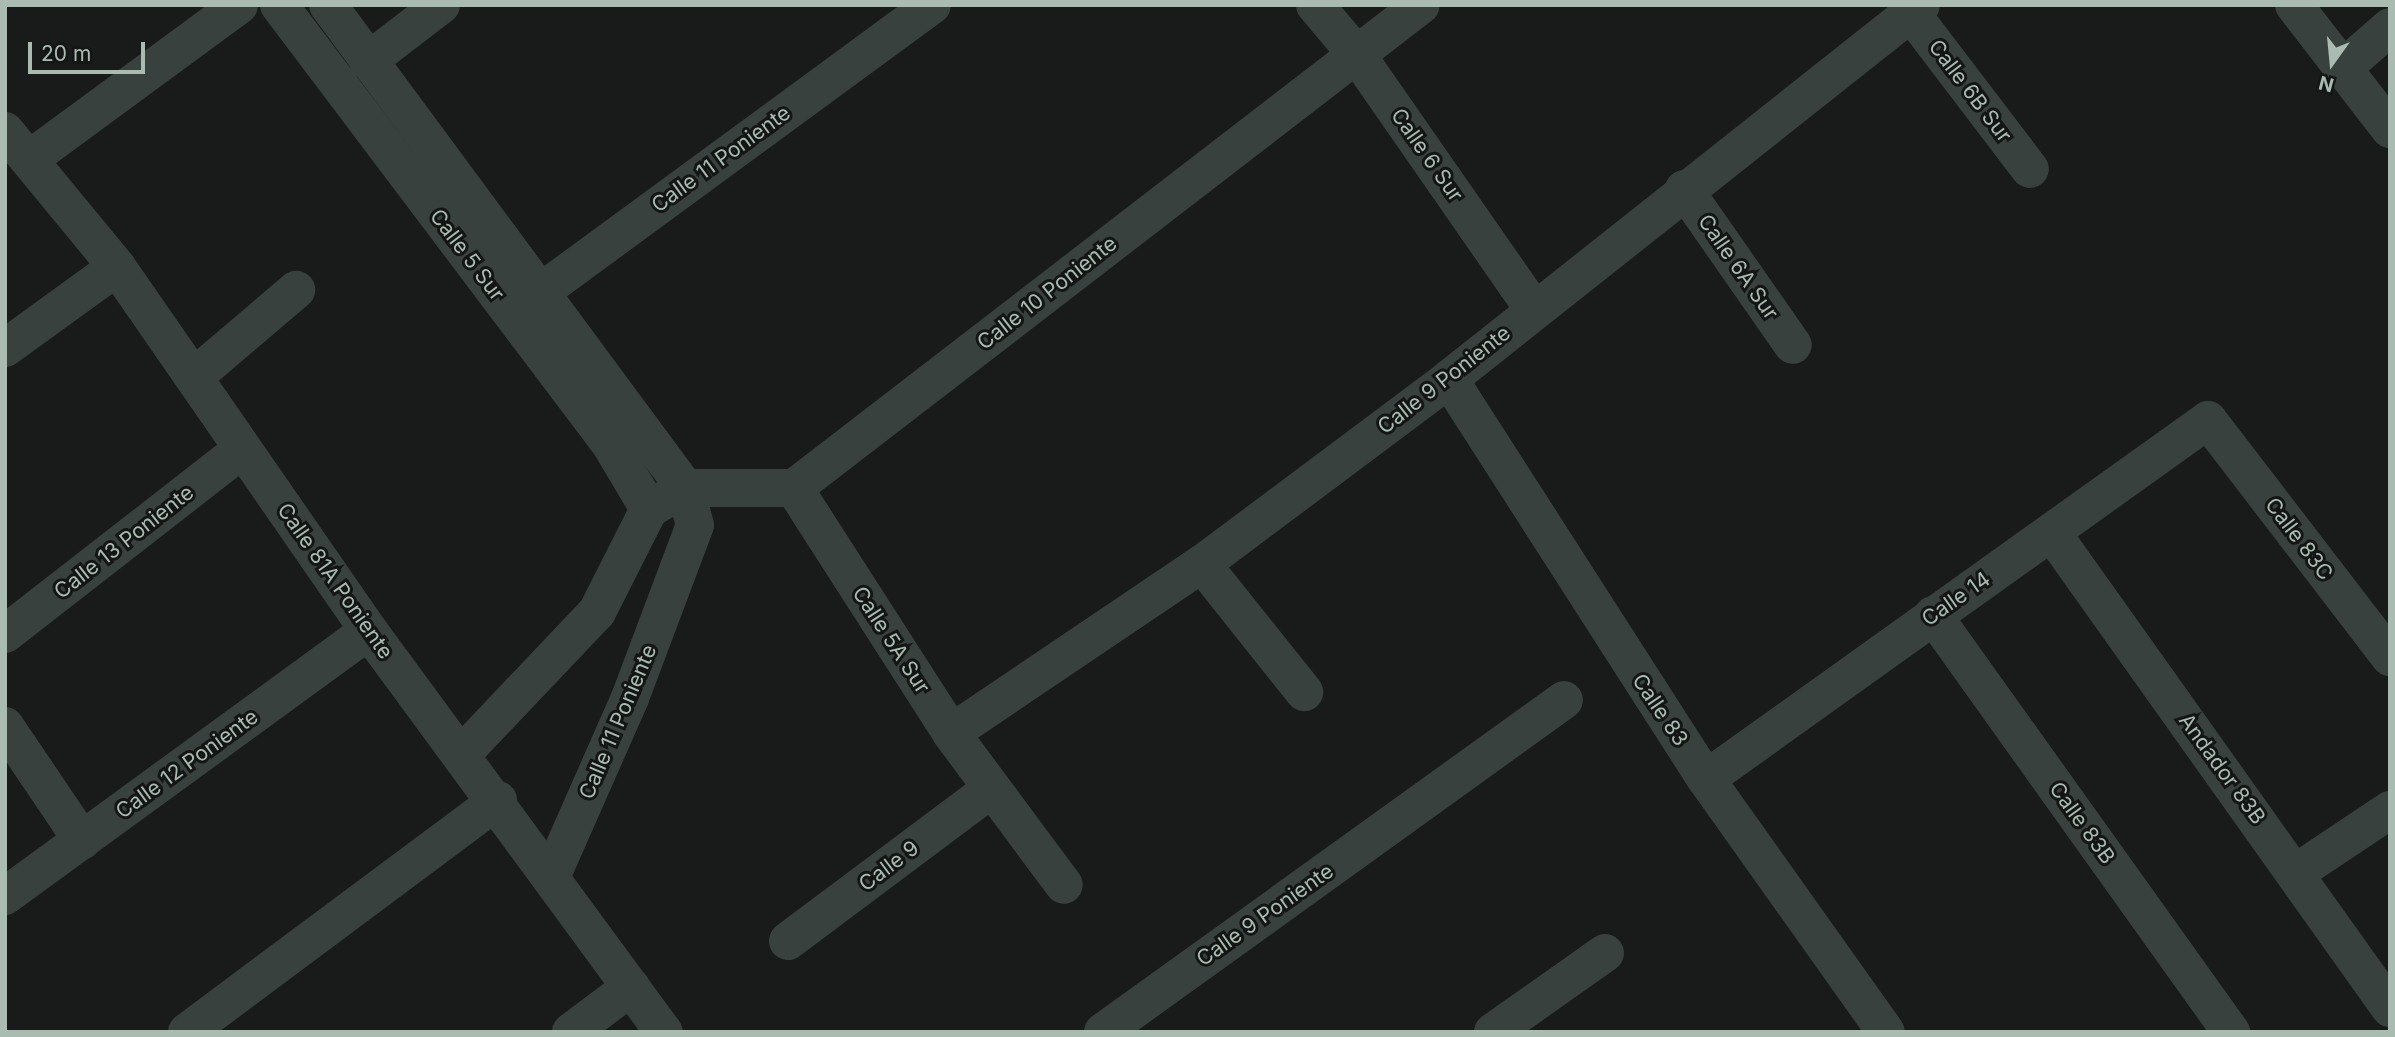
<!DOCTYPE html>
<html>
<head>
<meta charset="utf-8">
<style>
  body { margin:0 }
  #map { position:relative; width:2395px; height:1037px; overflow:hidden; background:#191b1b; font-family:Inter,sans-serif }
  div>[style] { position:absolute }
  .minor>* { height:38px; margin:-19px; padding:0 19px; transform-origin:19px; border-radius:19px; background:#39413e }
  span { translate:-50% -50%; white-space:nowrap; text-align:center; line-height:1.15; -webkit-text-stroke:6px #141616; paint-order:stroke }
  .street-label { font-size:21px; color:#aabcb2 }
  .frame { position:absolute; inset:0; border:7px solid #aabcb2; pointer-events:none }
  .north { position:absolute; left:2297px; top:28px; width:70px; height:70px; -webkit-text-stroke:5px #141616; paint-order:stroke; rotate:195deg; font-size:19px; font-weight:700; line-height:28px; text-align:center; color:#aabcb2 }
  .north::after { content:''; display:block; margin:auto; width:24px; height:32px; background:#aabcb2; clip-path:polygon(50% 0,100% 100%,50% 72%,0 100%) }
  .scale { position:absolute; left:28px; top:42px; width:117px; height:32px; box-sizing:border-box; border:4px solid #aabcb2; border-top:0; padding-left:9px; font-size:21px; line-height:24px; white-space:nowrap; color:#aabcb2; -webkit-text-stroke:5px #141616; paint-order:stroke }
</style>
</head>
<body>
<div id="map">
  <div class="minor">
    <i style="left:279px;top:5px;width:551px;rotate:52.96deg"></i>
    <i style="left:611px;top:445px;width:74px;rotate:59.3deg"></i>
    <i style="left:328px;top:5px;width:601px;rotate:53.53deg"></i>
    <i style="left:685px;top:488px;width:38px;rotate:75deg"></i>
    <i style="left:695px;top:525px;width:185px;rotate:110.6deg"></i>
    <i style="left:630px;top:698px;width:193px;rotate:113.8deg"></i>
    <i style="left:1315px;top:5px;width:65px;rotate:50deg"></i>
    <i style="left:1357px;top:55px;width:308px;rotate:55.2deg"></i>
    <i style="left:2294px;top:5px;width:157px;rotate:52.3deg"></i>
    <i style="left:1911px;top:13px;width:196px;rotate:52.7deg"></i>
    <i style="left:368px;top:61px;width:92px;rotate:-37.5deg"></i>
    <i style="left:2343px;top:68px;width:62px;rotate:-41.1deg"></i>
    <i style="left:5px;top:131px;width:176px;rotate:50.5deg"></i>
    <i style="left:117px;top:267px;width:443px;rotate:55.3deg"></i>
    <i style="left:369px;top:631px;width:498px;rotate:53.7deg"></i>
    <i style="left:31px;top:158px;width:258px;rotate:-36.3deg"></i>
    <i style="left:1684px;top:189px;width:190px;rotate:55.1deg"></i>
    <i style="left:519px;top:308px;width:512px;rotate:-36.27deg"></i>
    <i style="left:5px;top:348px;width:138px;rotate:-35.9deg"></i>
    <i style="left:195px;top:376px;width:133px;rotate:-40.4deg"></i>
    <i style="left:1449px;top:379px;width:475px;rotate:57.3deg"></i>
    <i style="left:1706px;top:779px;width:310px;rotate:54.6deg"></i>
    <i style="left:794px;top:488px;width:291px;rotate:57.3deg"></i>
    <i style="left:951px;top:733px;width:189px;rotate:53.4deg"></i>
    <i style="left:649px;top:509px;width:42px;rotate:-30.3deg"></i>
    <i style="left:685px;top:488px;width:109px"></i>
    <i style="left:794px;top:488px;width:791px;rotate:-37.61deg"></i>
    <i style="left:2052px;top:533px;width:583px;rotate:54.57deg"></i>
    <i style="left:1202px;top:564px;width:164px;rotate:51.4deg"></i>
    <i style="left:1933px;top:615px;width:513px;rotate:54.45deg"></i>
    <i style="left:5px;top:634px;width:301px;rotate:-37.9deg"></i>
    <i style="left:5px;top:726px;width:138px;rotate:56deg"></i>
    <i style="left:951px;top:733px;width:303px;rotate:-34deg"></i>
    <i style="left:1202px;top:564px;width:309px;rotate:-36.8deg"></i>
    <i style="left:1449px;top:379px;width:602px;rotate:-38.39deg"></i>
    <i style="left:463px;top:753px;width:195px;rotate:-46.5deg"></i>
    <i style="left:597px;top:612px;width:115px;rotate:-63.2deg"></i>
    <i style="left:1706px;top:779px;width:617px;rotate:-35.57deg"></i>
    <i style="left:2208px;top:420px;width:299px;rotate:52.5deg"></i>
    <i style="left:2297px;top:872px;width:112px;rotate:-33.7deg"></i>
    <i style="left:5px;top:896px;width:450px;rotate:-36.1deg"></i>
    <i style="left:788px;top:941px;width:252px;rotate:-36.8deg"></i>
    <i style="left:187px;top:1032px;width:388px;rotate:-36.7deg"></i>
    <i style="left:571px;top:1032px;width:75px;rotate:-36.9deg"></i>
    <i style="left:1103px;top:1032px;width:568px;rotate:-35.76deg"></i>
    <i style="left:1493px;top:1032px;width:137px;rotate:-35.2deg"></i>
  </div>
  <div class="street-label">
    <span style="left:1970px;top:91px;rotate:53deg">Calle 6B Sur</span>
    <span style="left:1427px;top:155px;rotate:55deg">Calle 6 Sur</span>
    <span style="left:721px;top:159px;rotate:-36deg">Calle 11 Poniente</span>
    <span style="left:467px;top:255px;rotate:53deg">Calle 5 Sur</span>
    <span style="left:1738px;top:267px;rotate:55deg">Calle 6A Sur</span>
    <span style="left:1047px;top:293px;rotate:-38deg">Calle 10 Poniente</span>
    <span style="left:1444px;top:380px;rotate:-38deg">Calle 9 Poniente</span>
    <span style="left:2299px;top:539px;rotate:53deg">Calle 83C</span>
    <span style="left:124px;top:542px;rotate:-38deg">Calle 13 Poniente</span>
    <span style="left:335px;top:581px;rotate:55deg">Calle 81A Poniente</span>
    <span style="left:1956px;top:599px;rotate:-35deg">Calle 14</span>
    <span style="left:891px;top:640px;rotate:57deg">Calle 5A Sur</span>
    <span style="left:1660px;top:710px;rotate:56deg">Calle 83</span>
    <span style="left:618px;top:722px;rotate:-67deg">Calle 11 Poniente</span>
    <span style="left:187px;top:764px;rotate:-36deg">Calle 12 Poniente</span>
    <span style="left:2222px;top:769px;rotate:54deg">Andador 83B</span>
    <span style="left:2082px;top:823px;rotate:54deg">Calle 83B</span>
    <span style="left:889px;top:866px;rotate:-37deg">Calle 9</span>
    <span style="left:1265px;top:915px;rotate:-35deg">Calle 9 Poniente</span>
  </div>
  <div class="frame"></div>
  <div class="north">N</div>
  <div class="scale">20 m</div>
</div>
</body>
</html>
